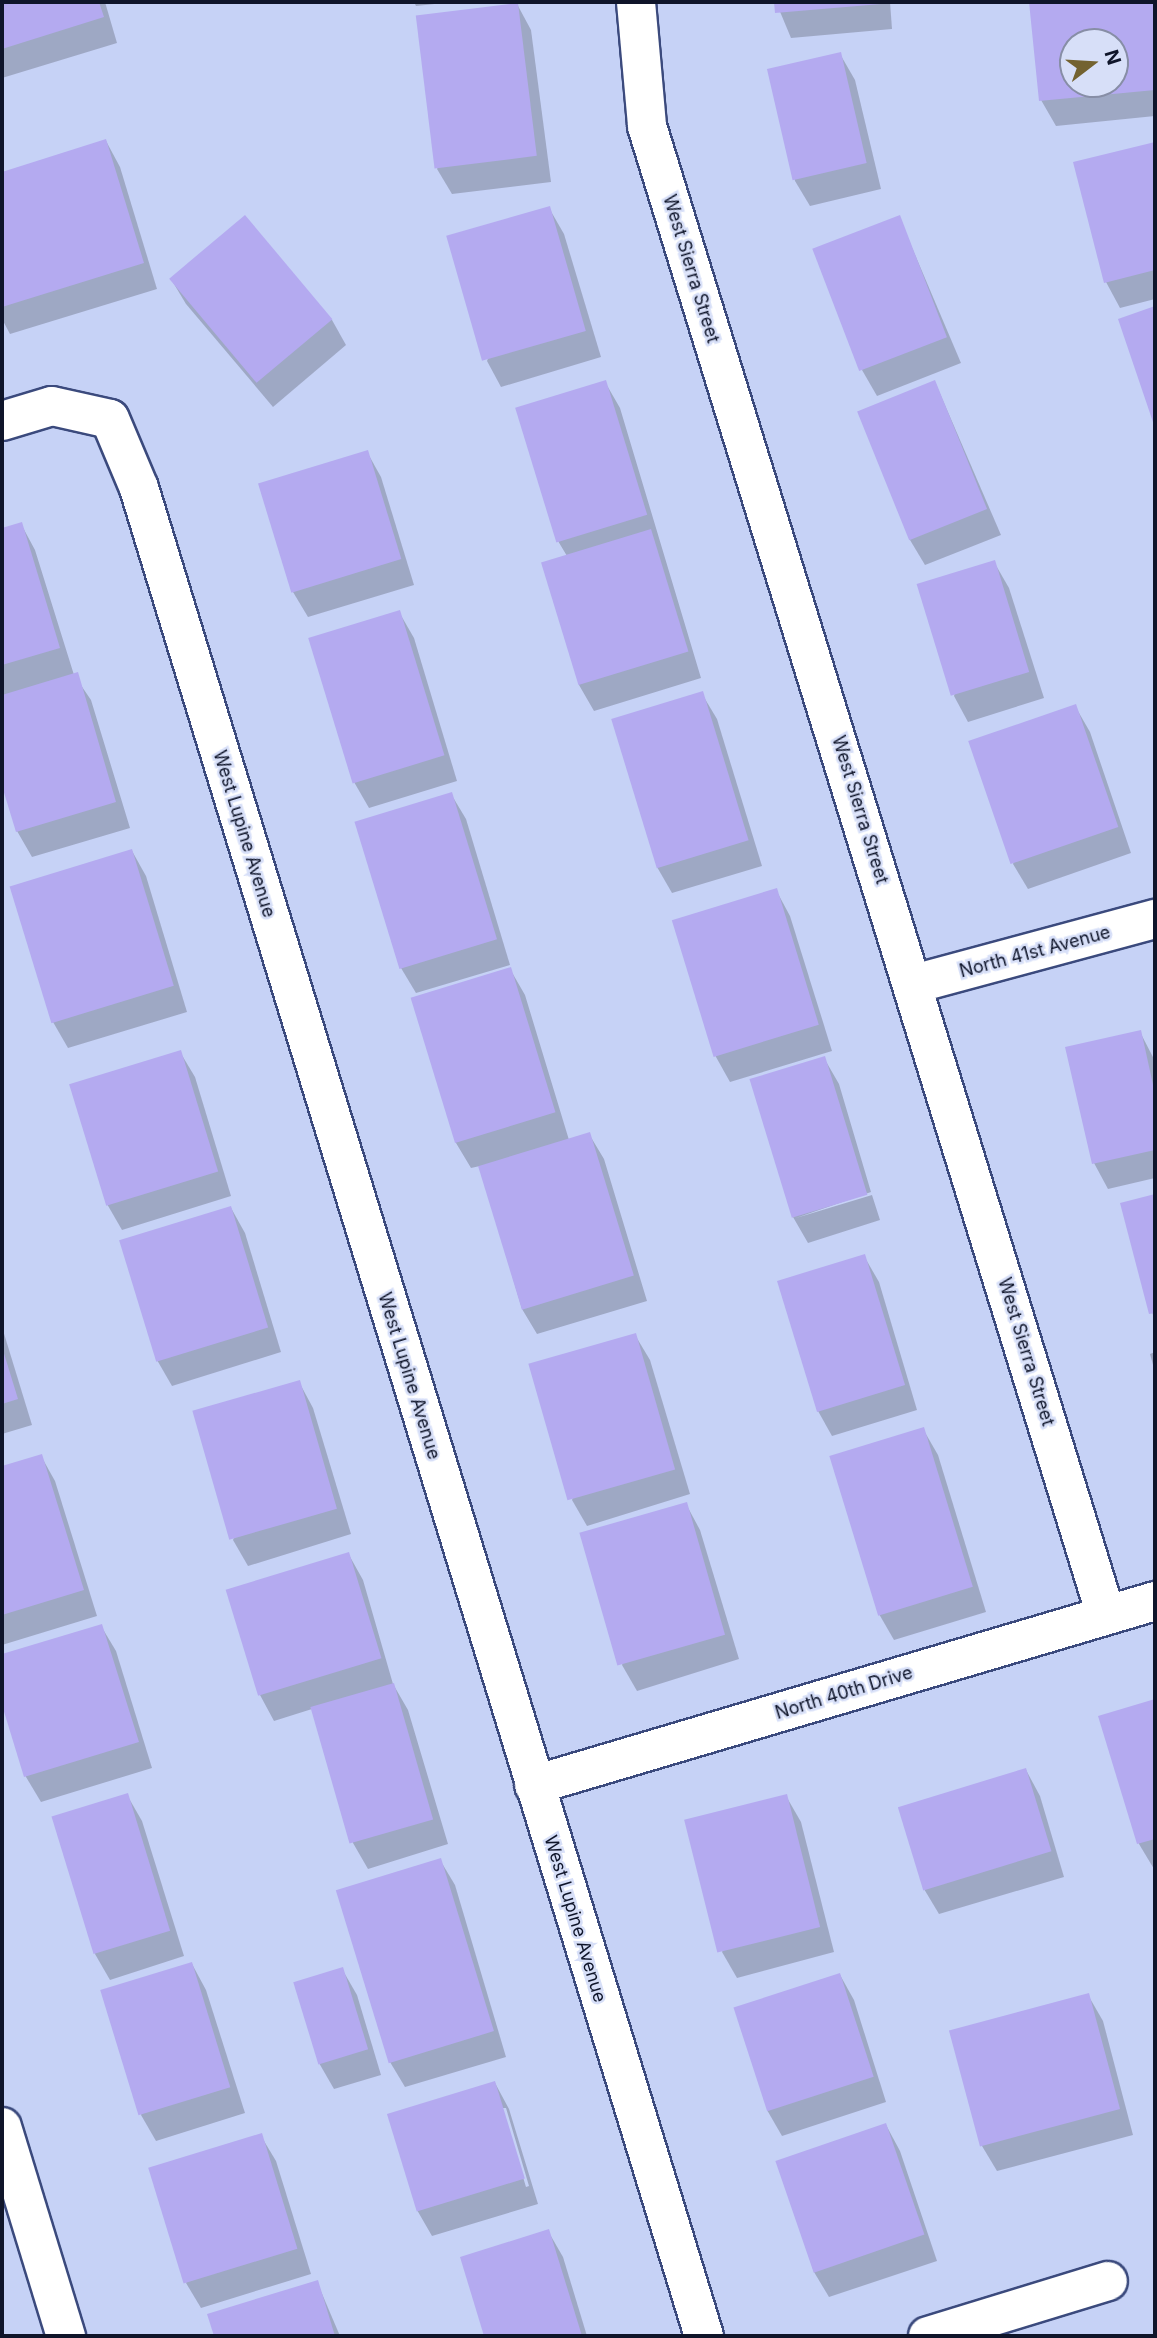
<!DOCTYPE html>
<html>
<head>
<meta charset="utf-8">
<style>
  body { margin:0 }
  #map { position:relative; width:1157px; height:2338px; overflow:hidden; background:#c6d2f6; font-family:Inter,sans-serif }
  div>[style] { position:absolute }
  .shadow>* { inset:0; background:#0003 }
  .building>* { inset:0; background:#b4aaf0; transform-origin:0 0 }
  .roads { filter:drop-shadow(2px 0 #3b4a7d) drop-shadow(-2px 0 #3b4a7d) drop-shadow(0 2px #3b4a7d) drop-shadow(0 -2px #3b4a7d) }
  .street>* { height:38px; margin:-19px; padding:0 19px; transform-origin:19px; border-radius:19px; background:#fff }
  .secondary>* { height:38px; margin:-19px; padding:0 19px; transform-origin:19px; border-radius:19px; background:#fff }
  span { translate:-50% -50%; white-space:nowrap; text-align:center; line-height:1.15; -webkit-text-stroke:5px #d7dff8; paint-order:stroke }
  .street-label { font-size:18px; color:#0f152a }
  .frame { position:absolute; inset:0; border:4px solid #0f152a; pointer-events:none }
  .north { position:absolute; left:1059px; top:28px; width:70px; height:70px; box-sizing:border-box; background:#d7dff8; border:2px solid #878ea6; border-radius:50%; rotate:73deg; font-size:19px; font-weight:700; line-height:28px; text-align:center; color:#0f152a }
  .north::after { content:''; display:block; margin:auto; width:24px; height:32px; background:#736230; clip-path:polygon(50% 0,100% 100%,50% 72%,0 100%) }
</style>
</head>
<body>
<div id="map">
  <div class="shadow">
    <i style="clip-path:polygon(2px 2px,105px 2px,117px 43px,2px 78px)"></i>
    <i style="clip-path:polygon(414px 2px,453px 2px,416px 6px)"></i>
    <i style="clip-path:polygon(776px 2px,890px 2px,892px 29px,791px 38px)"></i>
    <i style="clip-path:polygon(evenodd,1031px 2px,1155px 2px,1155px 116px,1056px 126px,1041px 100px,1031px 2px,1073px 42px,1115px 42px,1115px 84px,1073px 84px,1073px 42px)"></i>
    <i style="clip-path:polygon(517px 4px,531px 30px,551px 182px,452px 194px,437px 169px)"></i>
    <i style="clip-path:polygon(840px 54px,855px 80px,881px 189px,810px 206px,795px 181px,769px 71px)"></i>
    <i style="clip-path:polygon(106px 141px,120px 167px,157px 289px,10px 334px,2px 319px,2px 173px)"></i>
    <i style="clip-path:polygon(1155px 144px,1155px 299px,1120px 308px,1106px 282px,1076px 163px)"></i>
    <i style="clip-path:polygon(549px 208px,564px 234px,601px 357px,501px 387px,487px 361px)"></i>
    <i style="clip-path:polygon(899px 217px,961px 363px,877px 396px,862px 370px)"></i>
    <i style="clip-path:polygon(171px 279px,332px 320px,346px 345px,273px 407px,186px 304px)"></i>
    <i style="clip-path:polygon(1155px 308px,1155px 424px,1120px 320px)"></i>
    <i style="clip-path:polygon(605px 382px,620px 408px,701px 678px,594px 711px,579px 685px,567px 556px,558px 541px)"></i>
    <i style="clip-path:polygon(935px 382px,1001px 535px,925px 565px,910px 540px)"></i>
    <i style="clip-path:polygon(367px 452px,381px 477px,414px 585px,308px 617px,293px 592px,260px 484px)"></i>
    <i style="clip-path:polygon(21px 524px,35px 550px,74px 675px,91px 700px,130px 828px,32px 857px,17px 831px,2px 780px,2px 530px)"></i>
    <i style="clip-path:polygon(994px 562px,1009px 588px,1044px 698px,968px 722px,954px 696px)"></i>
    <i style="clip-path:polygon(399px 612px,414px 638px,457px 781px,369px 808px,354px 782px)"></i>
    <i style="clip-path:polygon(702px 694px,717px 719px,762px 866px,672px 893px,657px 867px)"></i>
    <i style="clip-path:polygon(1075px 706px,1090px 732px,1131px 853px,1028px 889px,1013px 864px)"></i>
    <i style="clip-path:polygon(451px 794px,466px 819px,510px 965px,416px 993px,401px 968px,356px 823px)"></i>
    <i style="clip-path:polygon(132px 851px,146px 876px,187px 1012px,68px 1048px,53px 1022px)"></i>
    <i style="clip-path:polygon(776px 890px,790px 916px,832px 1051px,730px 1082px,716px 1057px,674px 921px)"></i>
    <i style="clip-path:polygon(510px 969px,525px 995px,569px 1140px,589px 1134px,604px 1159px,647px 1301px,537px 1334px,522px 1309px,480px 1166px,471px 1168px,456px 1143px,412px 998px)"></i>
    <i style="clip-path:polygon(1140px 1032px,1155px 1061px,1155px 1178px,1108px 1189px,1094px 1163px)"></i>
    <i style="clip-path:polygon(180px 1052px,195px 1077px,231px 1196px,122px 1230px,107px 1204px)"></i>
    <i style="clip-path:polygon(824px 1058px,839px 1084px,871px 1192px,796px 1218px,872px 1195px,880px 1220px,808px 1243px,793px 1217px)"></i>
    <i style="clip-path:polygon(1155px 1196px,1155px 1322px,1122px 1204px)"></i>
    <i style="clip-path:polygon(231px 1208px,245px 1233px,281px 1352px,172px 1386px,157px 1360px)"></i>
    <i style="clip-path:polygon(864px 1256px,879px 1282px,917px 1410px,832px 1436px,818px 1411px,779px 1282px)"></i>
    <i style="clip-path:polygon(2px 1327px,32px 1425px,2px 1434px)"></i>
    <i style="clip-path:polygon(635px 1335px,650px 1360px,690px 1494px,587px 1526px,572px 1500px)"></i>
    <i style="clip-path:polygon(1155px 1352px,1155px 1372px,1150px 1354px)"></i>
    <i style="clip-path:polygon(299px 1382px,313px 1408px,351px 1534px,248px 1566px,233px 1540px)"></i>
    <i style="clip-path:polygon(923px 1429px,938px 1455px,986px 1612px,894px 1640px,879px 1614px)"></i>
    <i style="clip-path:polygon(41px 1456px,55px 1481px,97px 1616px,2px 1645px,2px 1468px)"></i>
    <i style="clip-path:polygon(686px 1504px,700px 1530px,739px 1659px,637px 1691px,622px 1665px)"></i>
    <i style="clip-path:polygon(349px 1555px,363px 1580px,393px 1684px,408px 1710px,448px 1844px,368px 1869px,353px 1843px,312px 1709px,274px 1721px,260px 1695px)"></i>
    <i style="clip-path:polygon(101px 1626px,116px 1651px,152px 1768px,41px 1802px,26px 1777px,2px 1699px,2px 1656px)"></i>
    <i style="clip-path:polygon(1155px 1701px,1155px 1869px,1154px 1869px,1139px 1844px,1101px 1718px)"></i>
    <i style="clip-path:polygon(1026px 1770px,1040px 1796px,1064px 1877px,939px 1914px,924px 1889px,900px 1808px)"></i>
    <i style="clip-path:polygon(127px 1795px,142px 1821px,184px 1956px,110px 1980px,95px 1954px)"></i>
    <i style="clip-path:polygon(786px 1796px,801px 1822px,834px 1952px,737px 1978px,722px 1952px)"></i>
    <i style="clip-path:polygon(440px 1860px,455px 1885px,506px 2057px,405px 2087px,390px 2062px)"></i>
    <i style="clip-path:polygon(192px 1964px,206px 1990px,245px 2113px,156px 2141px,141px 2115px)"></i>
    <i style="clip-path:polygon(342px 1969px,357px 1995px,381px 2075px,334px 2089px,319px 2063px)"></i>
    <i style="clip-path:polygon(840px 1975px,854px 2000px,886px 2102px,782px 2136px,767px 2110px)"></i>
    <i style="clip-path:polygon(1088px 1995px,1103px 2021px,1133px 2135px,997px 2171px,982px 2146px,951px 2032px)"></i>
    <i style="clip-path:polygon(evenodd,495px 2083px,509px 2109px,538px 2204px,432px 2236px,417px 2210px,495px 2083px,502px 2108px,506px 2108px,529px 2186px,526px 2187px,502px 2108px)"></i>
    <i style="clip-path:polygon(886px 2125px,900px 2151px,937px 2261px,829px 2297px,814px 2272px,778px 2161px)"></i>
    <i style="clip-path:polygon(261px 2136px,276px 2161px,311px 2274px,201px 2308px,186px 2283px)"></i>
    <i style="clip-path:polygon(548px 2231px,563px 2257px,587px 2336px,486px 2336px,462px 2258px)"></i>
    <i style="clip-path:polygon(317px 2282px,340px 2336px,215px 2336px,209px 2315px)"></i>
  </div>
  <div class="building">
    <i style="clip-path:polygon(2px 2px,99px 2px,104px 17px,2px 49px)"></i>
    <i style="clip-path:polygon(774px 2px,880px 2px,881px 4px,775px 13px)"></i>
    <i style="clip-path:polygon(evenodd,1029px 2px,1155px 2px,1155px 90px,1039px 101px,1029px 2px,1073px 42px,1115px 42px,1115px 84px,1073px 84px,1073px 42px)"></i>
    <i style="left:518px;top:3px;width:154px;height:103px;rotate:83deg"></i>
    <i style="left:841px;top:52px;width:114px;height:76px;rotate:77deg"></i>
    <i style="clip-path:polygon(106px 139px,144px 263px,2px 307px,2px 172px)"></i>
    <i style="clip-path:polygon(1155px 142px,1155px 270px,1104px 283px,1073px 162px)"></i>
    <i style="left:550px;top:206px;width:130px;height:108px;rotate:74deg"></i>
    <i style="left:245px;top:215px;width:136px;height:99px;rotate:50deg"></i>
    <i style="left:900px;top:215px;width:131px;height:94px;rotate:69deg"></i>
    <i style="clip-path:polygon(1155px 306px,1155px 428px,1118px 319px)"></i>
    <i style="left:606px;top:380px;width:141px;height:95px;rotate:73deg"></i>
    <i style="left:935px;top:380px;width:139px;height:84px;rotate:68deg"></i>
    <i style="left:368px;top:450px;width:114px;height:115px;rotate:73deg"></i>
    <i style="clip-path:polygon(22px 522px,60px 648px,2px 665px,2px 528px)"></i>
    <i style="left:651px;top:529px;width:128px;height:115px;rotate:73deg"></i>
    <i style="left:995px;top:560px;width:117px;height:82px;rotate:73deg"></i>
    <i style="left:400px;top:610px;width:152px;height:96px;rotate:73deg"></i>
    <i style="clip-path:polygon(78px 672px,116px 802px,16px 832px,2px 786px,2px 695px)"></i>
    <i style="left:703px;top:691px;width:156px;height:96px;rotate:73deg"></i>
    <i style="left:1076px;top:704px;width:130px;height:114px;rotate:71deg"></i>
    <i style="left:452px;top:792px;width:154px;height:102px;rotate:73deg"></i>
    <i style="left:132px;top:849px;width:143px;height:128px;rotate:73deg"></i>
    <i style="left:777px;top:888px;width:143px;height:110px;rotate:73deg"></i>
    <i style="left:511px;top:967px;width:152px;height:105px;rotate:73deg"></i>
    <i style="clip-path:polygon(1141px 1030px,1155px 1094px,1155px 1150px,1092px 1164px,1065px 1047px)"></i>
    <i style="left:181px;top:1050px;width:127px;height:117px;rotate:73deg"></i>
    <i style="left:825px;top:1056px;width:145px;height:79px;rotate:73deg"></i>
    <i style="left:590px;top:1132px;width:150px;height:117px;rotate:73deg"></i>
    <i style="clip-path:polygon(1155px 1194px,1155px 1313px,1149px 1314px,1120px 1203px)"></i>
    <i style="left:231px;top:1206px;width:127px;height:117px;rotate:73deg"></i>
    <i style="left:865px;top:1254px;width:137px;height:92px;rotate:73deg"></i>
    <i style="left:636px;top:1333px;width:142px;height:112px;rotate:74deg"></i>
    <i style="clip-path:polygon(2px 1347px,18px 1399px,2px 1404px)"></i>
    <i style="left:300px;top:1380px;width:134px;height:112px;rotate:74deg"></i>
    <i style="left:924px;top:1427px;width:167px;height:99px;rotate:73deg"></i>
    <i style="clip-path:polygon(42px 1454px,84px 1590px,2px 1615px,2px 1466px)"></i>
    <i style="left:687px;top:1502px;width:138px;height:112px;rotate:74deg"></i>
    <i style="left:349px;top:1552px;width:111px;height:129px;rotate:73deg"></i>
    <i style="clip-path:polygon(102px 1624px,139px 1742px,24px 1777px,2px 1705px,2px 1654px)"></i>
    <i style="left:394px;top:1683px;width:142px;height:87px;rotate:74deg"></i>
    <i style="clip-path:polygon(1155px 1699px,1155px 1839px,1137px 1844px,1098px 1716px)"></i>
    <i style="left:1026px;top:1768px;width:87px;height:134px;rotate:73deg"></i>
    <i style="left:128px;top:1793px;width:144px;height:80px;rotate:73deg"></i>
    <i style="left:787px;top:1794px;width:137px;height:106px;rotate:76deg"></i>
    <i style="left:441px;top:1858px;width:181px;height:110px;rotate:73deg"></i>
    <i style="left:192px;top:1962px;width:131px;height:96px;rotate:73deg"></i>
    <i style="left:343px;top:1967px;width:86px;height:52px;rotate:73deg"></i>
    <i style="left:840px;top:1973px;width:109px;height:112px;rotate:72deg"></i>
    <i style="left:1089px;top:1993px;width:120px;height:145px;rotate:75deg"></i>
    <i style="left:495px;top:2081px;width:102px;height:113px;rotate:73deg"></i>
    <i style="left:886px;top:2123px;width:118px;height:117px;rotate:71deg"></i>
    <i style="left:262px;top:2133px;width:121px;height:119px;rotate:73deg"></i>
    <i style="clip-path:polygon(549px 2229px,582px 2336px,484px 2336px,460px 2257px)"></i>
    <i style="clip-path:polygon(318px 2280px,335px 2336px,214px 2336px,207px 2314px)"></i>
  </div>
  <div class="roads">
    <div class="street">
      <i style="left:636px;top:2px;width:124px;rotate:84.9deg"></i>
      <i style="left:647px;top:126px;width:1558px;rotate:72.87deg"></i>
      <i style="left:2px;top:421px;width:52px;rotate:-16.7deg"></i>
      <i style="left:52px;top:406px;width:59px;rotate:12.6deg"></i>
      <i style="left:110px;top:419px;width:75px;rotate:67.2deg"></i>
      <i style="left:139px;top:488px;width:1932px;rotate:73deg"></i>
      <i style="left:914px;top:984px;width:250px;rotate:-15.1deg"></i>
      <i style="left:534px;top:1785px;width:648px;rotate:-16.5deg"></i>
      <i style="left:928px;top:2336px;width:188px;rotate:-17deg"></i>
    </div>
    <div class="secondary">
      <i style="left:2px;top:2127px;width:219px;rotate:73deg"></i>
    </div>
  </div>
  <div class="street-label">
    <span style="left:691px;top:269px;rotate:73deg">West Sierra Street</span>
    <span style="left:860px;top:810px;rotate:73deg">West Sierra Street</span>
    <span style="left:244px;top:834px;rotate:73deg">West Lupine Avenue</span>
    <span style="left:1035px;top:952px;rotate:-15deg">North 41st Avenue</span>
    <span style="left:1026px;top:1352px;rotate:73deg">West Sierra Street</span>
    <span style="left:409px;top:1376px;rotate:73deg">West Lupine Avenue</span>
    <span style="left:844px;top:1693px;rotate:-17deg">North 40th Drive</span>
    <span style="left:575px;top:1919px;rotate:73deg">West Lupine Avenue</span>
  </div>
  <div class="frame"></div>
  <div class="north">N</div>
</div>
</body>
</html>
